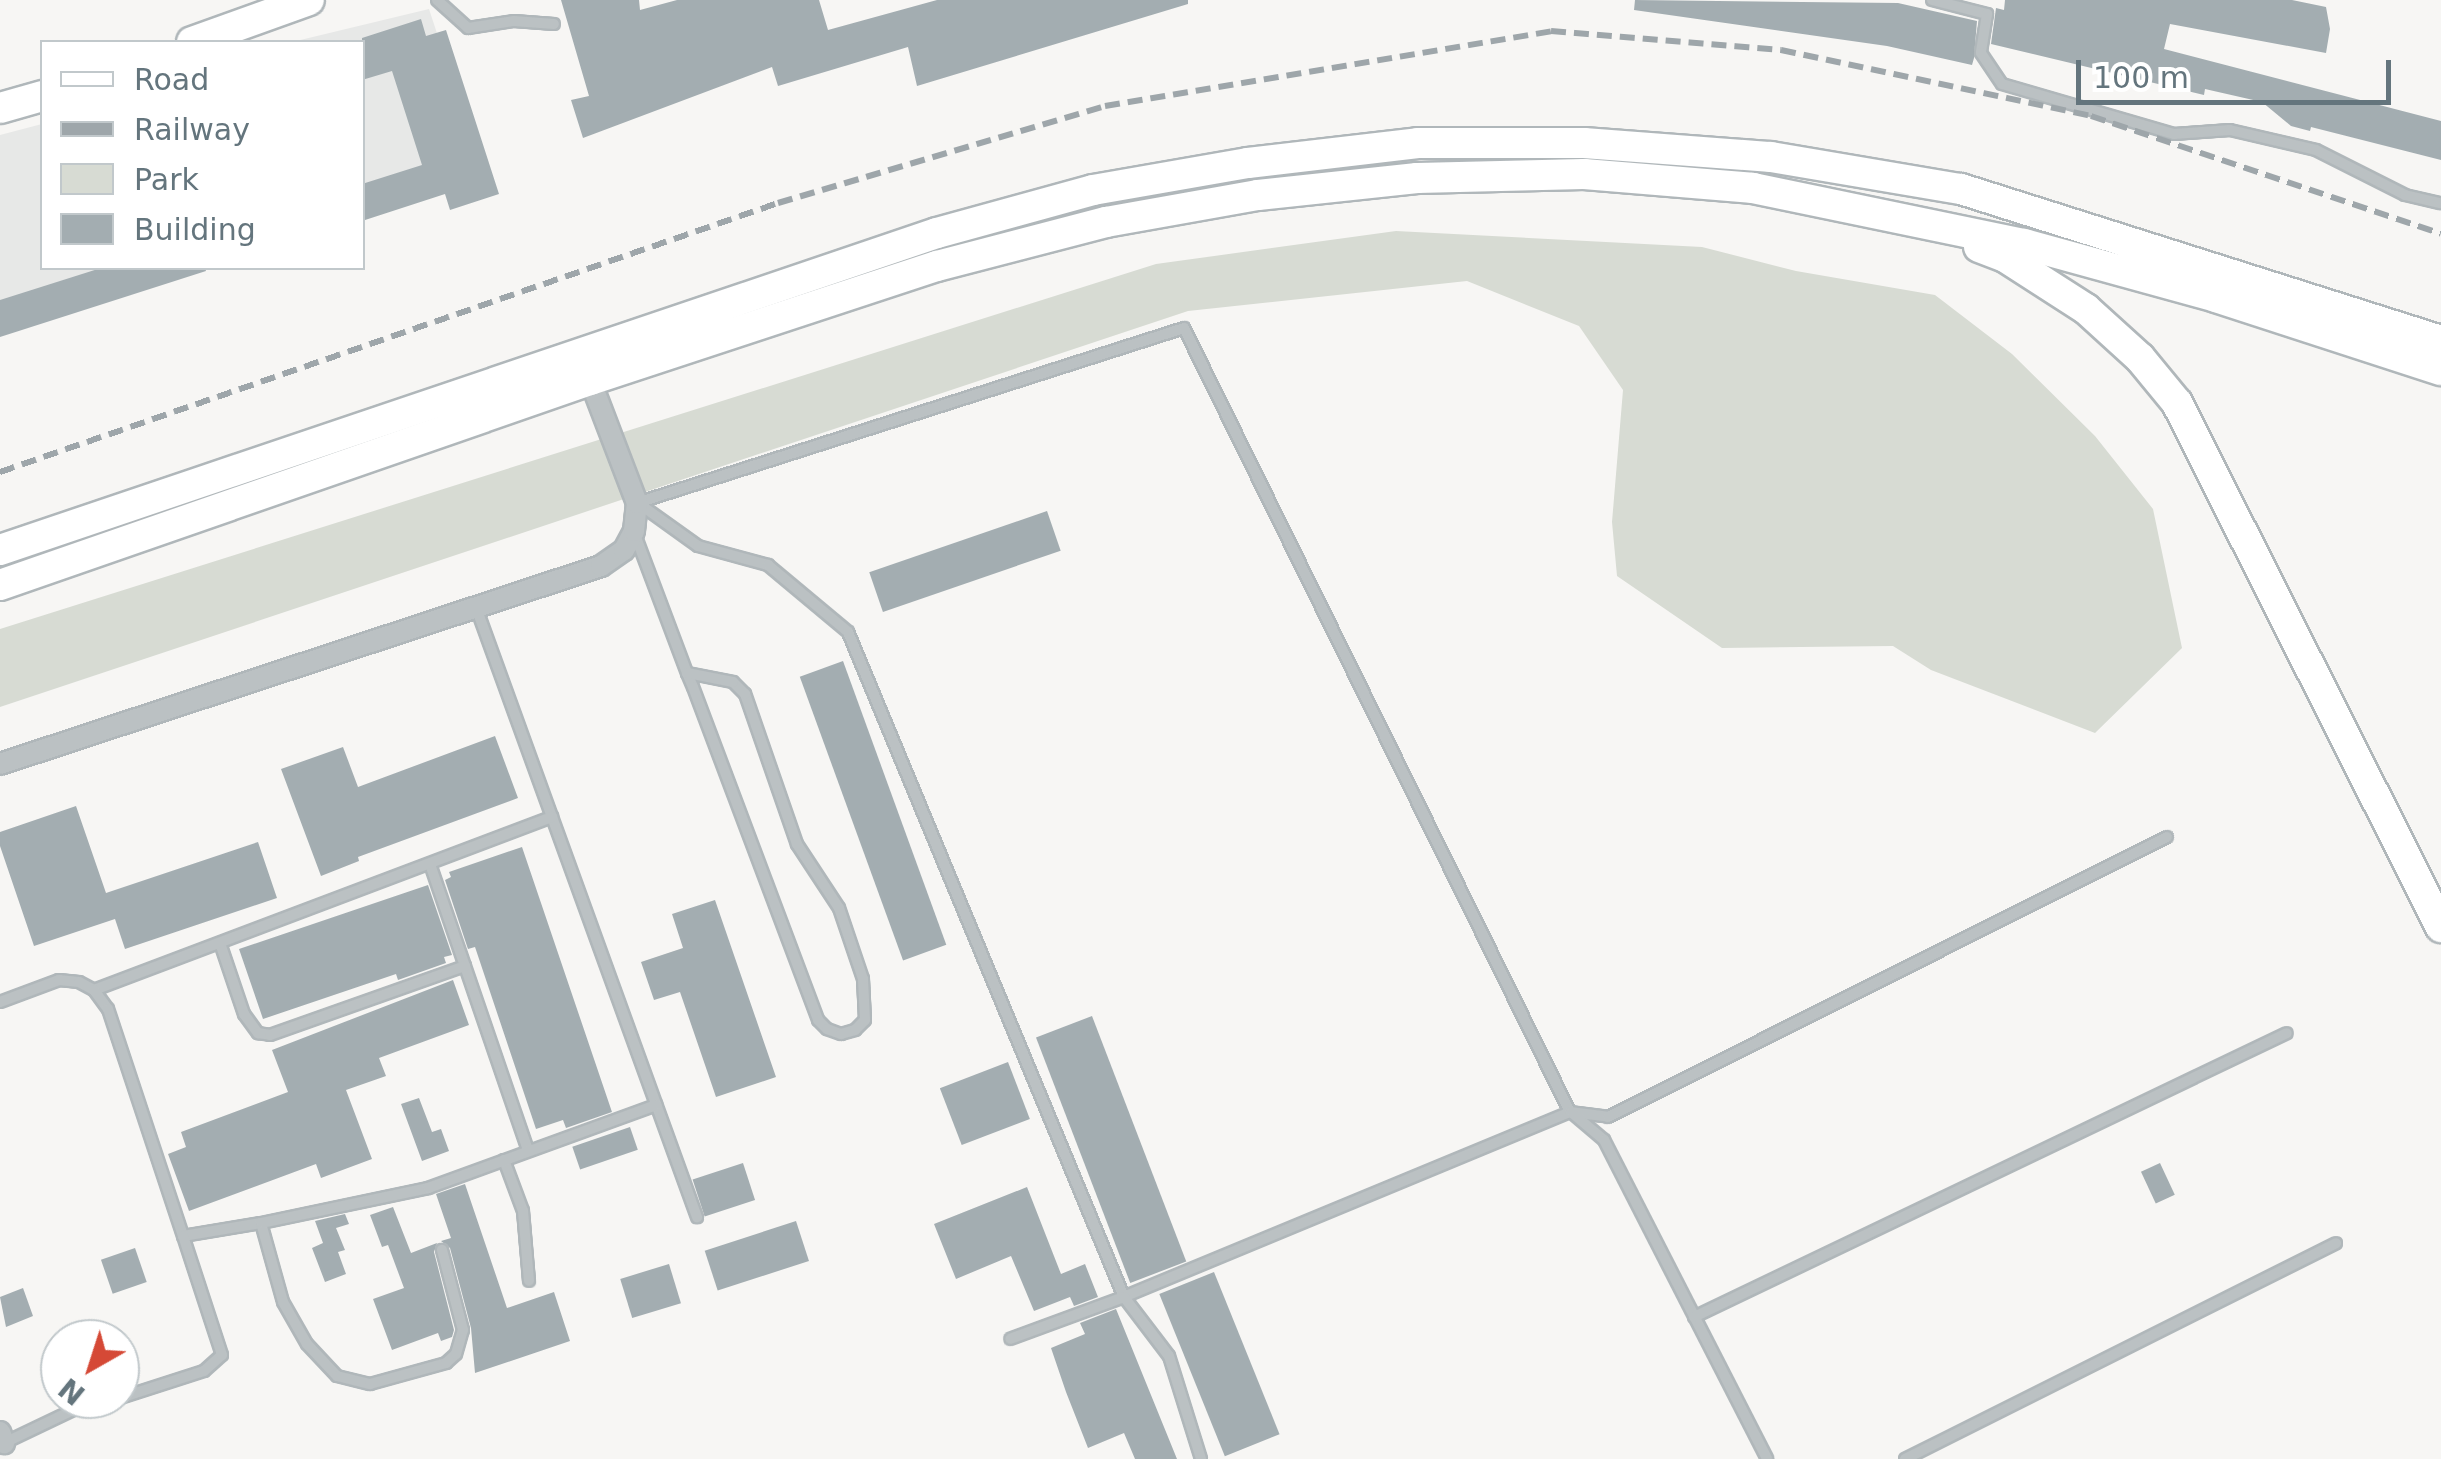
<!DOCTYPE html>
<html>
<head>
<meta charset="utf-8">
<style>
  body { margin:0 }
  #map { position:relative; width:2441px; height:1459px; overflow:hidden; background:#f7f6f4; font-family:"DejaVu Sans",sans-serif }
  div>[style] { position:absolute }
  .built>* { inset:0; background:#e7e8e7 }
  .green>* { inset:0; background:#d7dbd3 }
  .building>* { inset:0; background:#a3adb1; transform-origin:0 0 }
  .roads { filter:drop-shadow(2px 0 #b0b7ba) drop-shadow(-2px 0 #b0b7ba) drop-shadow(0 2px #b0b7ba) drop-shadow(0 -2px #b0b7ba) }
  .lane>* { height:10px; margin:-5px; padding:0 5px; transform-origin:5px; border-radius:5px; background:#bbc1c3 }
  .street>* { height:20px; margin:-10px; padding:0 10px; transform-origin:10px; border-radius:10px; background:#bbc1c3 }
  .secondary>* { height:30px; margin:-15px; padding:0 15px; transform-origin:15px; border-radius:15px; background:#fff }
  .rail>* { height:6px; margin-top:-3px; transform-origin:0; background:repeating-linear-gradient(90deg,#9ea6aa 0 15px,transparent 0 23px) }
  span { translate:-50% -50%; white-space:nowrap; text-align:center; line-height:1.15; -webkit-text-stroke:10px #fff; paint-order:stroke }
  .legend { position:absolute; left:40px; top:40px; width:325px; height:230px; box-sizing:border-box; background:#fff; border:2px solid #c1c8cb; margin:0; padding:12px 18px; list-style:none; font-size:30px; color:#64757d }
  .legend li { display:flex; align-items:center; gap:20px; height:50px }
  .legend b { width:50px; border:2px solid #c1c8cb }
  .north { position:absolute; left:40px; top:1319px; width:100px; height:100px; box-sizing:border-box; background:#fff; border:2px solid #c1c8cb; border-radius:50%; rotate:219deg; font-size:28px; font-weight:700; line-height:40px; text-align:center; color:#64757d }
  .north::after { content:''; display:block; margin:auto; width:35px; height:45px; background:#d54936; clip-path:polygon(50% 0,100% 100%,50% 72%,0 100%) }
  .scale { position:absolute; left:2076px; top:60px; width:315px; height:45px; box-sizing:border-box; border:5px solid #64757d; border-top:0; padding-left:12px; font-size:30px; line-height:35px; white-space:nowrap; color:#64757d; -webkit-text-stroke:8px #fff; paint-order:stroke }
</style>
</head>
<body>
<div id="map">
  <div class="built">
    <i style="clip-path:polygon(429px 9px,485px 179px,363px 202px,362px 42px,292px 42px)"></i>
    <i style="clip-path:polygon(42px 124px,42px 268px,187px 268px,0 330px,0 135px)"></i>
  </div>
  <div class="green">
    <i style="clip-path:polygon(1396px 231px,1702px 247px,1796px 271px,1935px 295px,2012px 354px,2095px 436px,2153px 509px,2182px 648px,2095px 733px,1931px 670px,1893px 646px,1722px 648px,1617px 576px,1612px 522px,1623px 390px,1579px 326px,1467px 281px,1188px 311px,0 707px,0 629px,1156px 264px)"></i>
  </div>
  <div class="building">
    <i style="clip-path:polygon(561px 0,639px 0,640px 10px,677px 0,819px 0,828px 30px,937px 0,1188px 0,1188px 4px,917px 86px,908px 47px,778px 86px,772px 67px,583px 138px,571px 100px,589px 96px)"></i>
    <i style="clip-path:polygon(1635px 0,1898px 3px,1977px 21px,1974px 58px,1972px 65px,1887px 46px,1634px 10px)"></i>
    <i style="clip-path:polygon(2005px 0,2292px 0,2326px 7px,2330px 29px,2326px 53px,2170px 24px,2164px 49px,2441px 121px,2441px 160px,2311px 127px,2310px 131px,2291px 126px,2262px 102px,2205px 89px,2204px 95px,1991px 44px,1996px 8px,2004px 10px)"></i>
    <i style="clip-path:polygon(421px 19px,426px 36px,446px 30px,499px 194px,450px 210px,445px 194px,362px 221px,362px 184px,422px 165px,392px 71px,362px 80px,362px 38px)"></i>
    <i style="clip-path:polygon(101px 268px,205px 268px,206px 271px,0 337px,0 300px)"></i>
    <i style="left:1047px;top:511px;width:42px;height:188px;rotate:71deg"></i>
    <i style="left:843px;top:661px;width:302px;height:46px;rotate:70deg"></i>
    <i style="clip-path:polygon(495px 736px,518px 798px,358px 857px,359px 861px,321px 876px,281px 769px,343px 747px,358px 787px)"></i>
    <i style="clip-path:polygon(76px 806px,106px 893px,258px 842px,277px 898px,125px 949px,115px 919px,34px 946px,0 846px,0 832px)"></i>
    <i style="clip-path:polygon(522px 847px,612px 1112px,566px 1128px,563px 1120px,536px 1129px,475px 947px,468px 949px,445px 880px,451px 877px,449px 872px)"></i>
    <i style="clip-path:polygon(428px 885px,452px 955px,444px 957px,446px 963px,398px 980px,396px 974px,263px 1019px,239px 949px)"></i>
    <i style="clip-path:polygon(715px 900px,776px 1077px,716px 1097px,680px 992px,654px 1000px,641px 962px,683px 948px,672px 914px)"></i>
    <i style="clip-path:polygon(453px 980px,469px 1025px,379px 1058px,386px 1076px,346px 1090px,372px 1159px,321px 1178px,316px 1164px,189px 1211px,168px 1154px,186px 1147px,181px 1132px,288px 1092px,272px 1050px)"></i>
    <i style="left:1092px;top:1016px;width:263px;height:60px;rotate:69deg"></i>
    <i style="left:1008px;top:1062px;width:61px;height:73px;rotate:69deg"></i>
    <i style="clip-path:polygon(419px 1098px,432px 1132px,441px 1129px,449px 1151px,422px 1161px,401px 1104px)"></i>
    <i style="left:630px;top:1127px;width:24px;height:61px;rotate:71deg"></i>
    <i style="left:743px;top:1163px;width:39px;height:53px;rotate:72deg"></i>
    <i style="left:2160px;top:1163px;width:35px;height:21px;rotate:65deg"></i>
    <i style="clip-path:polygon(465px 1184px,507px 1308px,554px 1292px,570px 1341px,475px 1373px,471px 1328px,450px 1248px,441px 1241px,451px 1238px,436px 1194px)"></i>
    <i style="clip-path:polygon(1027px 1187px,1061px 1274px,1085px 1264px,1098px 1297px,1074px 1306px,1070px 1297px,1034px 1311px,1011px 1256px,956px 1279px,934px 1224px)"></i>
    <i style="clip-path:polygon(393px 1207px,411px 1253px,437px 1243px,434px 1252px,454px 1330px,452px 1337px,441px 1341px,438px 1333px,392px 1350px,373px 1299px,404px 1288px,388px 1245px,382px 1247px,370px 1215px)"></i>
    <i style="clip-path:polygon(345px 1214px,349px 1224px,336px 1228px,345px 1250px,338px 1252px,346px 1274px,325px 1282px,312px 1248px,323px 1243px,315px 1221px)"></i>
    <i style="left:796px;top:1221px;width:42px;height:96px;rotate:72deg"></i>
    <i style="left:135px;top:1248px;width:36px;height:36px;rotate:71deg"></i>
    <i style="left:669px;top:1264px;width:41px;height:51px;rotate:73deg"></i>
    <i style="left:1214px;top:1272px;width:175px;height:59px;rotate:68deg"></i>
    <i style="clip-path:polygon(23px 1288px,33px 1316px,6px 1327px,0 1297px)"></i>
    <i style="clip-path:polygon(1116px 1309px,1177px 1459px,1135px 1459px,1124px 1433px,1088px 1448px,1066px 1392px,1051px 1348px,1085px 1334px,1080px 1323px)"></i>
  </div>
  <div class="roads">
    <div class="lane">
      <i style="left:437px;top:0;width:42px;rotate:42.1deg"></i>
      <i style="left:468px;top:28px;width:47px;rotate:-8.7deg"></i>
      <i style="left:514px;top:21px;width:40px;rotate:4.3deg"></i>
      <i style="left:1932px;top:0;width:57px;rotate:14.3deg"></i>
      <i style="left:1987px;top:14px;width:39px;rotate:99deg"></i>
      <i style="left:1981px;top:53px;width:37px;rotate:56deg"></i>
      <i style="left:2002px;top:84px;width:179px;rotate:16.2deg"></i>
      <i style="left:2174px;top:134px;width:56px;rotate:-4.1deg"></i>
      <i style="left:2230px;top:130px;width:88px;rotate:13.1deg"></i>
      <i style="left:2316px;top:150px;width:100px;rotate:26.8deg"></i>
      <i style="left:2405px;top:195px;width:37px;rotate:13deg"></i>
      <i style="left:637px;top:503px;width:574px;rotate:-17.74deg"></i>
      <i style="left:1184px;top:328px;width:874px;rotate:63.79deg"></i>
      <i style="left:1570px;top:1112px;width:483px;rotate:157.5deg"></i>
      <i style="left:1124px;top:1297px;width:121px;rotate:159.8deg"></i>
      <i style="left:638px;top:503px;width:74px;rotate:35.6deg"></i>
      <i style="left:698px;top:546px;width:73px;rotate:15.2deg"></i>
      <i style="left:768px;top:565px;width:104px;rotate:39.9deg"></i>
      <i style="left:848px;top:632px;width:720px;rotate:67.46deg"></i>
      <i style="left:1124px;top:1297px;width:74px;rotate:52.7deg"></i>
      <i style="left:1169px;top:1356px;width:108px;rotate:72.7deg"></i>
      <i style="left:634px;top:532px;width:151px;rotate:69.4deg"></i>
      <i style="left:687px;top:673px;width:15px;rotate:67deg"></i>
      <i style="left:693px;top:687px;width:356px;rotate:69.4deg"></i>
      <i style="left:818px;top:1020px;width:13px;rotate:45deg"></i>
      <i style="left:827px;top:1029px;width:15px;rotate:20deg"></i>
      <i style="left:841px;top:1034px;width:15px;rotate:-16deg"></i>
      <i style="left:855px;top:1030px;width:14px;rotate:-45deg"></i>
      <i style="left:865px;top:1020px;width:41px;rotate:-92.8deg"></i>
      <i style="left:863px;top:979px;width:75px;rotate:-108.7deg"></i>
      <i style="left:839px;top:908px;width:77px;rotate:-123.3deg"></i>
      <i style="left:797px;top:844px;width:159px;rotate:-109.1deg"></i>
      <i style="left:745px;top:694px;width:17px;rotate:-135deg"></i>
      <i style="left:733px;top:682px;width:47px;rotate:-168.9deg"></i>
      <i style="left:477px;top:610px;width:646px;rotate:70.08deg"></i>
      <i style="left:430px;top:864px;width:303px;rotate:71.1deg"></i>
      <i style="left:220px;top:943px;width:75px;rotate:71.3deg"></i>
      <i style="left:244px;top:1014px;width:24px;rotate:54deg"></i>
      <i style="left:258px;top:1033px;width:12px;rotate:9deg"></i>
      <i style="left:270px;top:1035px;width:207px;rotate:-19.5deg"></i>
      <i style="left:94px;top:990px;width:490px;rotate:-20.7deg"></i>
      <i style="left:0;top:1002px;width:63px;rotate:-20.4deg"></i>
      <i style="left:59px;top:980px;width:20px;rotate:6deg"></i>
      <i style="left:79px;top:982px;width:17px;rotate:28deg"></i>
      <i style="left:94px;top:990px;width:24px;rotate:54deg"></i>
      <i style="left:108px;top:1009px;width:239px;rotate:71.7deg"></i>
      <i style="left:183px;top:1236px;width:79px;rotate:-9.5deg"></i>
      <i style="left:261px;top:1223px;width:82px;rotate:74.4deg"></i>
      <i style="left:283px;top:1302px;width:48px;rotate:60.3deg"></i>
      <i style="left:307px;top:1344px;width:44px;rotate:46.8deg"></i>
      <i style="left:337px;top:1376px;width:34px;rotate:14deg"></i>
      <i style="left:370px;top:1384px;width:79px;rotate:-15.4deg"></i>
      <i style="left:446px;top:1363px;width:13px;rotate:-42deg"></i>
      <i style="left:456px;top:1354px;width:25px;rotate:-74deg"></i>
      <i style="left:463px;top:1330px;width:83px;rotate:-104.7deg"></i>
      <i style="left:1570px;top:1112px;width:38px;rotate:7deg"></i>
      <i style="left:1608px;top:1117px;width:625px;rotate:-26.61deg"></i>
      <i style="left:1571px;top:1112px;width:43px;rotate:40.3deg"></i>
      <i style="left:1604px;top:1140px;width:358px;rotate:62.9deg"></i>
      <i style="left:504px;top:1160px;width:54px;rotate:69.6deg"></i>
      <i style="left:523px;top:1211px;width:70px;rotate:85.1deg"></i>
      <i style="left:261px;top:1223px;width:171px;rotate:-11.8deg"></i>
      <i style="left:428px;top:1188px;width:243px;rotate:-20deg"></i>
      <i style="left:1694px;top:1317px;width:657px;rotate:-25.59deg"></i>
      <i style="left:120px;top:1398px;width:88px;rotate:-17.8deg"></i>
      <i style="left:204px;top:1371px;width:24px;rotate:-42deg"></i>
      <i style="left:222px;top:1355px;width:125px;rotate:-108.1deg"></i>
      <i style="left:2px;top:1444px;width:83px;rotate:-25.6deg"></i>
      <i style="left:77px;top:1408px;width:41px;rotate:-12.7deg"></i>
      <i style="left:1905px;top:1459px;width:482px;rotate:-26.6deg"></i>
    </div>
    <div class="street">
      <i style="left:0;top:764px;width:633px;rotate:-18.23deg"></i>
      <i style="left:601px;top:566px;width:28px;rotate:-35deg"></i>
      <i style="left:624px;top:550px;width:21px;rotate:-62deg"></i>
      <i style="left:634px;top:531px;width:28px;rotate:-84deg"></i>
      <i style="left:637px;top:503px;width:132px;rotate:-110.9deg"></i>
      <i style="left:0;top:1432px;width:12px;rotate:70deg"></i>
    </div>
    <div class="secondary">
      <i style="left:192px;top:42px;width:124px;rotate:-19.7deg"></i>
      <i style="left:0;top:108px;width:44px;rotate:-15.9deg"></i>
      <i style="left:1979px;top:247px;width:28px;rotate:21deg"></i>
      <i style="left:2005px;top:257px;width:96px;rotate:32.7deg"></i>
      <i style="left:2086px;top:309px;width:73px;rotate:42.2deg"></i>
      <i style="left:2140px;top:358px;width:58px;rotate:50.6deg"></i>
      <i style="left:2177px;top:403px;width:587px;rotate:63.26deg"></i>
      <i style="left:0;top:550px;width:989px;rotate:-18.69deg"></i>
      <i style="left:937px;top:233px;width:162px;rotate:-15.4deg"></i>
      <i style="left:1093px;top:190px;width:157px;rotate:-9.9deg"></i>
      <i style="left:1248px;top:163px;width:171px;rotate:-6.7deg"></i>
      <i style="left:1418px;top:143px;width:166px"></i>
      <i style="left:1584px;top:143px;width:188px;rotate:4.3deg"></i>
      <i style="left:1771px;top:157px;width:193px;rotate:9.6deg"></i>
      <i style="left:1961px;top:189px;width:503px;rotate:17.57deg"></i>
      <i style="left:0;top:585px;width:625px;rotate:-19.16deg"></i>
      <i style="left:590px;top:380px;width:365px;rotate:-18.2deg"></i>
      <i style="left:937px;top:266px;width:175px;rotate:-14.6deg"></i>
      <i style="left:1106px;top:222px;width:154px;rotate:-10.1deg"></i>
      <i style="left:1258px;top:195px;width:160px;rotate:-6.1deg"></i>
      <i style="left:1417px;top:178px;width:167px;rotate:-1.4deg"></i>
      <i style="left:1584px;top:174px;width:170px;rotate:4.7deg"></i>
      <i style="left:1753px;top:188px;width:277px;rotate:11.7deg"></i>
      <i style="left:2024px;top:244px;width:199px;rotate:15.4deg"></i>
      <i style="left:2216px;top:297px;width:237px;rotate:18deg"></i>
    </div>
  </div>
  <div class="rail">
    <i style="left:0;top:472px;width:823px;rotate:-19.07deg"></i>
    <i style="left:778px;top:203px;width:341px;rotate:-16.5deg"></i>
    <i style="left:1105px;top:106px;width:452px;rotate:-9.5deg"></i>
    <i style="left:1551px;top:31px;width:231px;rotate:4.7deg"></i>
    <i style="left:1781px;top:50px;width:317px;rotate:12deg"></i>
    <i style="left:2091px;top:116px;width:369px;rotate:18.6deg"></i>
  </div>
  <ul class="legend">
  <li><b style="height:12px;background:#fff"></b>Road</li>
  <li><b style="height:12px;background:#9ea6aa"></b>Railway</li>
  <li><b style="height:28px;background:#d7dbd3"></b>Park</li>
  <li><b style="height:28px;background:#a3adb1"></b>Building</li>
  </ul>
  <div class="north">N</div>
  <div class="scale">100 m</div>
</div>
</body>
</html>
